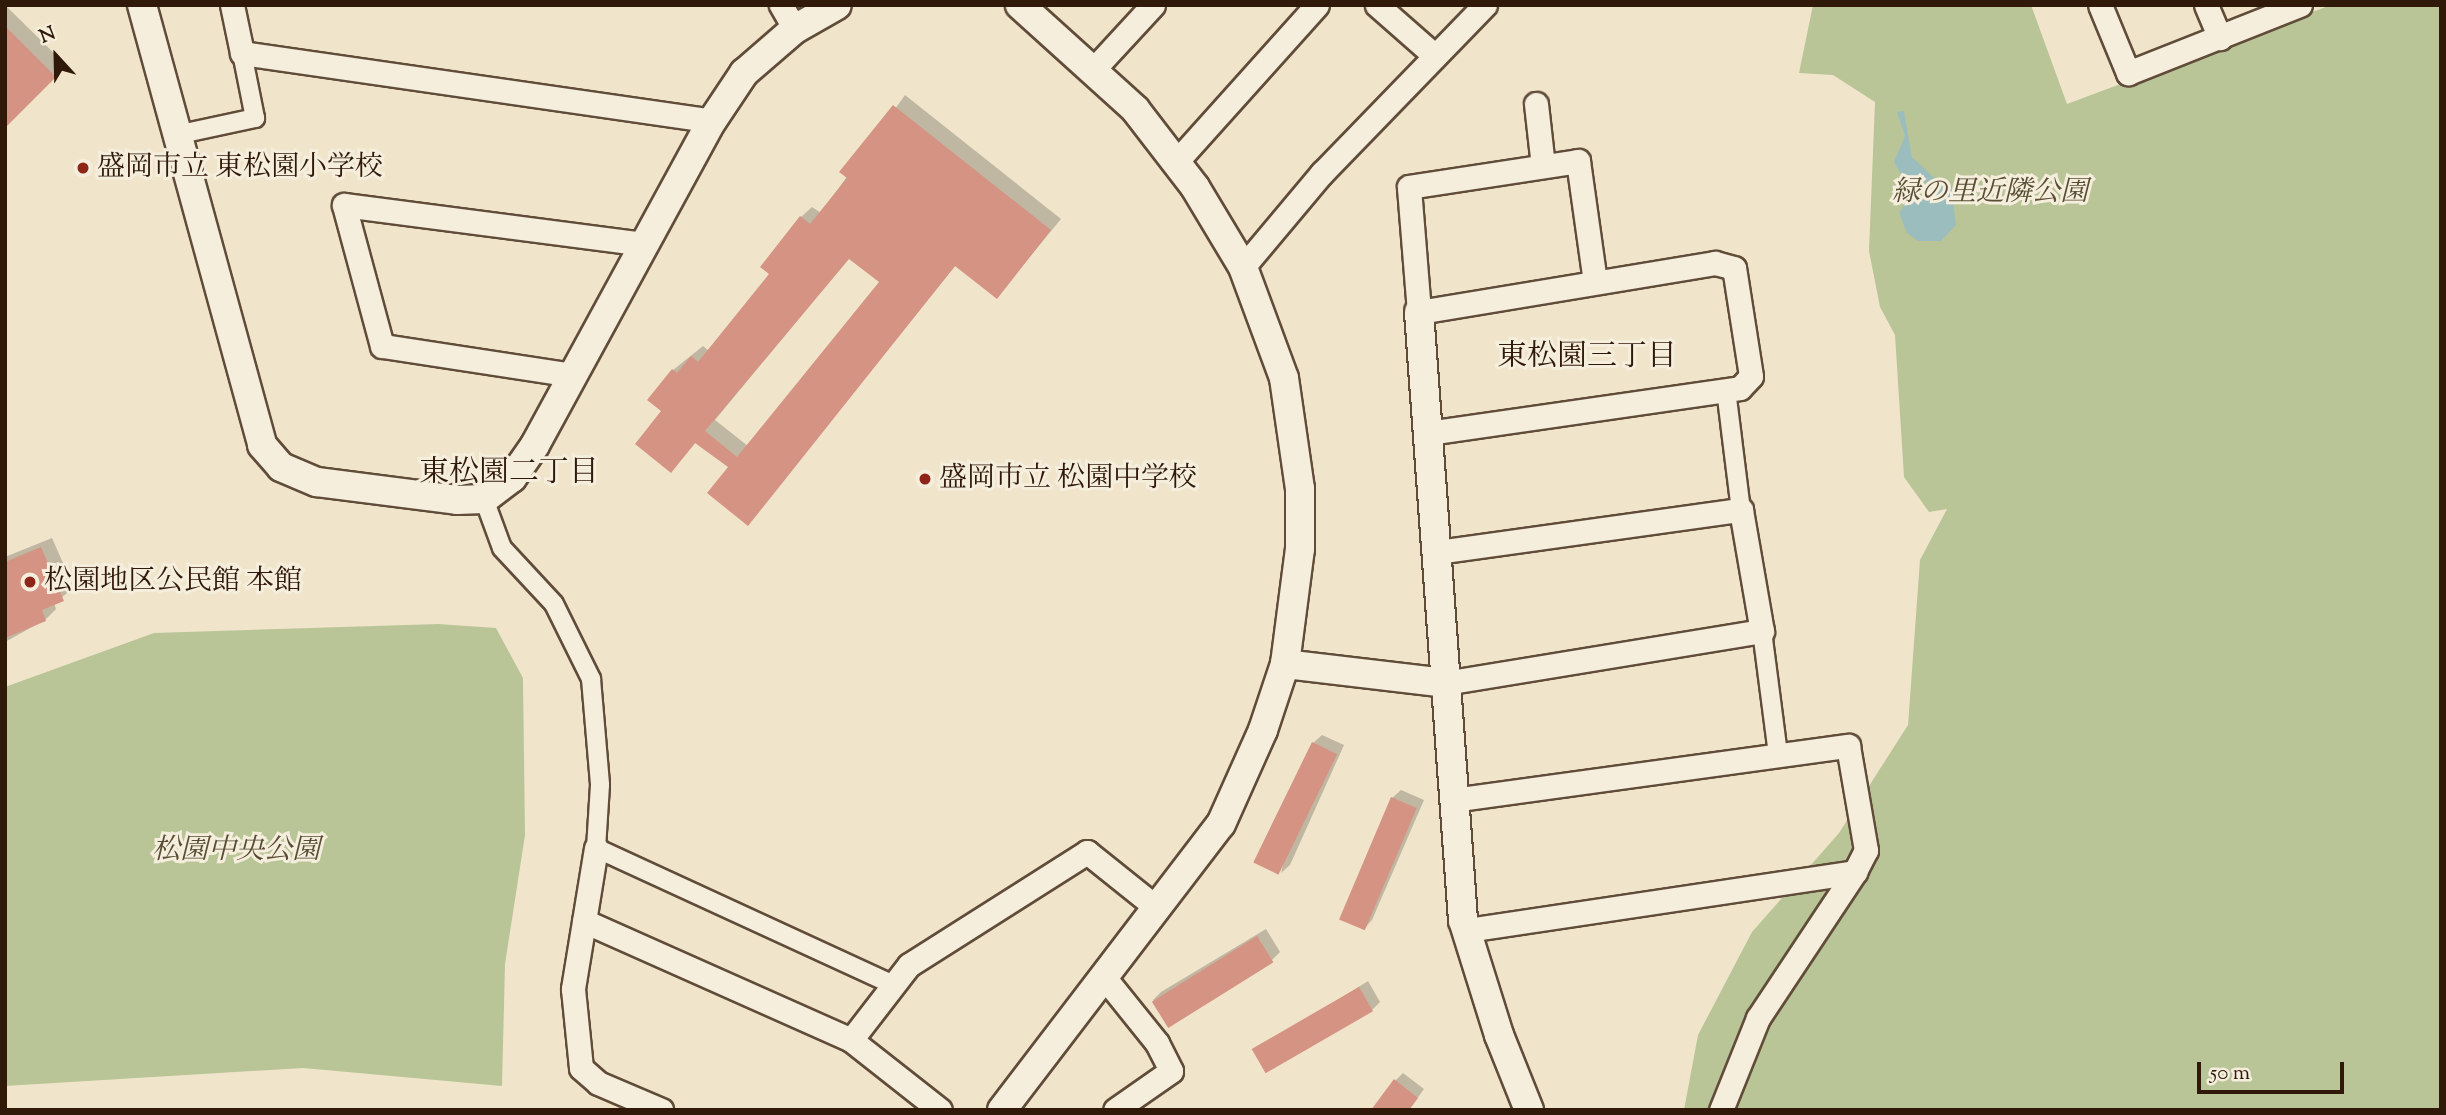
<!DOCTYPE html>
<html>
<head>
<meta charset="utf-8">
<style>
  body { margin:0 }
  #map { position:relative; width:2446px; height:1115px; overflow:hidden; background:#f0e5cb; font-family:"Sorts Mill Goudy","Noto Serif JP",serif }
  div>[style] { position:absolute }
  .green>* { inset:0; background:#b9c597 }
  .water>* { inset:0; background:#9cbdbe }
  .shadow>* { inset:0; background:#0003 }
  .building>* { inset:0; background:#d59383; transform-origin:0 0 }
  .roads { filter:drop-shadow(2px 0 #604c39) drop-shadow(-2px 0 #604c39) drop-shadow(0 2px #604c39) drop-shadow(0 -2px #604c39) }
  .pedestrian>* { height:18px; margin:-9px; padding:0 9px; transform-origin:9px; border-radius:9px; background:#f5eedd }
  .minor>* { height:23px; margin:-11.5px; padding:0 11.5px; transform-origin:11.5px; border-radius:11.5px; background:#f5eedd }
  .tertiary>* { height:28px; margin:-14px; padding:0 14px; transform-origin:14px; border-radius:14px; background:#f5eedd }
  .dots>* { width:19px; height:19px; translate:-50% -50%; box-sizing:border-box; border:4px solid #f5eedd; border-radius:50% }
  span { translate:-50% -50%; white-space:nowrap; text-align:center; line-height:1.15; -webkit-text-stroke:6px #f5eedd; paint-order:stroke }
  .poi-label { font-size:28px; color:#301908 }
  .left { translate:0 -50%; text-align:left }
  .park-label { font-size:28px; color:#594d33; font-style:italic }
  .neighbourhood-label { font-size:30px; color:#301908 }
  .frame { position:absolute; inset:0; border:7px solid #301908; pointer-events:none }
  .north { position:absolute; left:21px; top:21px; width:70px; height:70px; -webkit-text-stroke:5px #f5eedd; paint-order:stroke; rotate:338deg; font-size:19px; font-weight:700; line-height:28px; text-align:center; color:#301908 }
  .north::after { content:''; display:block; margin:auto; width:24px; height:32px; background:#301908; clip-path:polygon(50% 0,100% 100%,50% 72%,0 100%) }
  .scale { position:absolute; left:2197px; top:1062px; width:147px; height:32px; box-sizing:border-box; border:4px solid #301908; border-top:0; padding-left:9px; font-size:21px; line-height:24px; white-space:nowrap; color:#301908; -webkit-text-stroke:5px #f5eedd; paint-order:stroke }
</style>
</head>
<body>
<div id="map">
  <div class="green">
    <i style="clip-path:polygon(1813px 5px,2031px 5px,2067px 104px,2331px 5px,2441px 5px,2441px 1110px,1684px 1110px,1698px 1035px,1752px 932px,1839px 833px,1908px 725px,1920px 560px,1947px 509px,1929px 512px,1904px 477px,1895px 335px,1880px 307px,1869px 251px,1875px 102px,1833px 75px,1799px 73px)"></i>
    <i style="clip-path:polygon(438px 624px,496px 628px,523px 678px,525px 835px,505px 964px,502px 1086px,303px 1068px,5px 1086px,5px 687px,154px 633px)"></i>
  </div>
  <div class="water">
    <i style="clip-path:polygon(1904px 111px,1912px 157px,1946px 189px,1951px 185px,1959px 197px,1953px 201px,1956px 225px,1941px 241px,1918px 241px,1907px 233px,1899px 213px,1907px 201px,1926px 199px,1930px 184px,1900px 173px,1894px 162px,1905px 136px,1897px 112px)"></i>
  </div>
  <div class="shadow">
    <i style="clip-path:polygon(5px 5px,66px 65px,5px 125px)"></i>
    <i style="clip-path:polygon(evenodd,905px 95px,1061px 219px,997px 297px,956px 265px,748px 523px,731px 467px,696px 442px,682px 459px,663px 411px,673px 370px,703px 346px,709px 351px,771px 274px,801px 217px,812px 207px,821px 213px,905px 95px,850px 257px,881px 282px,748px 446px,715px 420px,850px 257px)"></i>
    <i style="clip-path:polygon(52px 538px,74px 588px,54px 603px,56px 609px,45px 620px,5px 642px,5px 557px)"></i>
    <i style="clip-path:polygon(1322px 735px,1344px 745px,1290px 865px,1281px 873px,1313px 743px)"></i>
    <i style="clip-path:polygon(1401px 790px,1424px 800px,1372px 920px,1364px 929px,1392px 798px)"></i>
    <i style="clip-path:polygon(1266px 929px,1280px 952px,1272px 960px,1168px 1024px,1153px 1000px,1161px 992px)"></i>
    <i style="clip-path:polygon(1368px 981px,1380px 1002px,1372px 1010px,1255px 1051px)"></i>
    <i style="clip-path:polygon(1403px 1073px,1424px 1089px,1409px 1110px,1395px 1081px)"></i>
  </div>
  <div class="building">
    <i style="clip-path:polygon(5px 26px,56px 77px,5px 128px)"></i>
    <i style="clip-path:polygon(evenodd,893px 105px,1051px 230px,997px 299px,955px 266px,748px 526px,707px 493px,728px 467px,695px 443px,671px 473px,635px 444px,661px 411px,647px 400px,672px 369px,677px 373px,691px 356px,698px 362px,769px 274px,760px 267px,800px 216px,810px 224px,847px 178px,839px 172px,893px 105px,849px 259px,879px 282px,737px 457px,705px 431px,849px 259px)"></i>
    <i style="clip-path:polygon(41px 547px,64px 601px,42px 610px,46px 621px,5px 638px,5px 562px)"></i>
    <i style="left:1312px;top:742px;width:28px;height:134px;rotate:26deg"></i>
    <i style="left:1391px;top:797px;width:28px;height:133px;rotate:23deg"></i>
    <i style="left:1257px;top:936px;width:31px;height:124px;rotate:58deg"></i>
    <i style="left:1359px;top:987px;width:28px;height:124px;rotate:60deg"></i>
    <i style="clip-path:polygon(1394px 1079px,1418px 1098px,1409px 1110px,1371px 1110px)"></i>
  </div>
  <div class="roads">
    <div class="pedestrian">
      <i style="left:176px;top:135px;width:81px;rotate:-12.1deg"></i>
      <i style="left:255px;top:118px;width:66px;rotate:-101.3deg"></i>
      <i style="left:1726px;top:390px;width:121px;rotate:82.9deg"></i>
      <i style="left:484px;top:499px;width:52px;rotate:69.8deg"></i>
      <i style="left:502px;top:548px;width:76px;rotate:47.1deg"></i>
      <i style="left:554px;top:604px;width:84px;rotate:63.7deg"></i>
      <i style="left:591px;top:679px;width:106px;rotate:85.1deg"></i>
      <i style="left:600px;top:785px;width:63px;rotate:93.6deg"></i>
      <i style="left:596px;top:848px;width:328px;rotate:24.7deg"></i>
      <i style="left:1762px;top:631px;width:125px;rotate:82.6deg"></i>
    </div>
    <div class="minor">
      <i style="left:232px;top:5px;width:49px;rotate:78.2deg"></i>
      <i style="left:242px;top:53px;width:475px;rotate:8.2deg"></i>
      <i style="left:781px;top:5px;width:28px;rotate:60deg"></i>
      <i style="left:1377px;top:5px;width:77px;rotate:41.3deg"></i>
      <i style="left:2100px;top:5px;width:74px;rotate:67.6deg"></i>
      <i style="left:2128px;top:73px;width:185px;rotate:-21.6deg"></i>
      <i style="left:2206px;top:5px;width:36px;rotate:67deg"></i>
      <i style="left:1092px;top:71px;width:90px;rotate:-47.3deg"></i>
      <i style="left:1536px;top:104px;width:62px;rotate:83.6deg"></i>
      <i style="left:1176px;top:162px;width:211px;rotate:-48.1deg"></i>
      <i style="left:1243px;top:267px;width:123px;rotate:-50deg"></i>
      <i style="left:1322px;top:173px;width:234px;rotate:-45.9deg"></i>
      <i style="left:572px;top:375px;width:192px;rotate:-171.3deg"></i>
      <i style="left:382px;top:346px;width:146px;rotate:-105.1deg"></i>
      <i style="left:344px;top:205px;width:302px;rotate:7.4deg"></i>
      <i style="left:1428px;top:433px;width:315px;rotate:-8.2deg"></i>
      <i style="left:1740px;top:388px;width:16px;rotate:-47deg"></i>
      <i style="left:1751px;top:376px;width:109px;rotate:-98.9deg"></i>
      <i style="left:1734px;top:268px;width:20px;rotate:-165deg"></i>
      <i style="left:1715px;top:263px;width:300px;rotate:170.6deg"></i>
      <i style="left:1419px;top:312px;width:125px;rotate:-94.6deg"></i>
      <i style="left:1409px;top:187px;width:171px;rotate:-8.7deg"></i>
      <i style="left:1578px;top:161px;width:122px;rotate:82deg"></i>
      <i style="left:1437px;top:552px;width:307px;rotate:-7.9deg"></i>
      <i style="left:1741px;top:510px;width:123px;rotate:80.2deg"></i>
      <i style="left:1762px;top:631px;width:320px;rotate:170.7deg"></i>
      <i style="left:1452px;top:800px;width:400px;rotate:-7.8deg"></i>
      <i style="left:1848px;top:746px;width:106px;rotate:80.2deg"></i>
      <i style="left:1866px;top:850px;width:25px;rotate:117deg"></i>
      <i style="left:1855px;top:872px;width:393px;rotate:171.5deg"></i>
      <i style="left:596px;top:848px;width:143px;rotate:99.3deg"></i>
      <i style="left:573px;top:989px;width:79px;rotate:84.2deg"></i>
      <i style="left:581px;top:1068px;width:23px;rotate:41deg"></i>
      <i style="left:598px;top:1083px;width:69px;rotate:23.2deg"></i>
      <i style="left:584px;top:921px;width:292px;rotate:24deg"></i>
      <i style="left:851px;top:1040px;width:113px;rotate:38.2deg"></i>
      <i style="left:1104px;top:977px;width:85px;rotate:51.2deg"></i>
      <i style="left:1157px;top:1043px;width:31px;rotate:63deg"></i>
      <i style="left:1171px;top:1071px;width:68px;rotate:145.1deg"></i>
      <i style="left:851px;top:1040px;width:95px;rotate:-52.3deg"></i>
      <i style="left:909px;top:965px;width:211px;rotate:-32.4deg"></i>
      <i style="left:1087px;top:852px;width:90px;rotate:38.7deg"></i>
      <i style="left:1721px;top:1110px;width:99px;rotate:-68.1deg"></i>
      <i style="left:1758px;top:1018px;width:175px;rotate:-56.4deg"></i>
    </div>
    <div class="tertiary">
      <i style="left:142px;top:5px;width:456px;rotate:74.7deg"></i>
      <i style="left:262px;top:445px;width:29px;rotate:49deg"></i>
      <i style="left:281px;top:467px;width:39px;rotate:23deg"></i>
      <i style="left:317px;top:482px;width:141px;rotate:7.3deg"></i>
      <i style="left:457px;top:500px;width:27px;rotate:-2deg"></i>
      <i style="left:484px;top:499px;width:35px;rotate:-37deg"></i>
      <i style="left:512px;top:478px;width:40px;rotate:-55.1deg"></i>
      <i style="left:535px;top:445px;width:369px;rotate:-61.4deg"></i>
      <i style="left:712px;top:121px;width:58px;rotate:-56.3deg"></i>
      <i style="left:744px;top:73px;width:67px;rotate:-40.8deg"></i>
      <i style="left:795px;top:29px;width:48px;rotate:-29.7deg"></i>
      <i style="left:1419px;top:312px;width:610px;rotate:85.86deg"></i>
      <i style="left:1463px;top:920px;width:121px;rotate:72.6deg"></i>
      <i style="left:1499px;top:1035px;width:81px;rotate:68.2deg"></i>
      <i style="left:1285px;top:664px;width:162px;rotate:6.7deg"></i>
      <i style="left:1002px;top:1110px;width:360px;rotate:-52.6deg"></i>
      <i style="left:1221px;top:824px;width:103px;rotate:-65.9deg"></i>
      <i style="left:1263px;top:730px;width:70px;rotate:-71.6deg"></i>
      <i style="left:1285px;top:664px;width:116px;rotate:-82.6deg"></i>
      <i style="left:1300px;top:549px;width:60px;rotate:-90deg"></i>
      <i style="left:1300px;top:489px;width:112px;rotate:-98.2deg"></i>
      <i style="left:1284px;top:378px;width:118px;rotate:-110.3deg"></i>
      <i style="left:1243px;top:267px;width:93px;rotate:-121deg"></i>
      <i style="left:1195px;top:187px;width:98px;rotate:-127.6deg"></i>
      <i style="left:1135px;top:109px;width:155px;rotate:-137.9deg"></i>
    </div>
  </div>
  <div class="dots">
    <i style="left:83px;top:168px;background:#8f2418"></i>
    <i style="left:925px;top:479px;background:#8f2418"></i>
    <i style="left:30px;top:582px;background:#8f2418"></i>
  </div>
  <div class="poi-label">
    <span class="left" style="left:97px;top:168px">盛岡市立 東松園小学校</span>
    <span class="left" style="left:939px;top:479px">盛岡市立 松園中学校</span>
    <span class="left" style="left:44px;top:582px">松園地区公民館 本館</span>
  </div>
  <div class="park-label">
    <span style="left:1990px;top:193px">緑の里近隣公園</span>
    <span style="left:236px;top:851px">松園中央公園</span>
  </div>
  <div class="neighbourhood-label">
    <span style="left:1587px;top:358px">東松園三丁目</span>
    <span style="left:509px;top:474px">東松園二丁目</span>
  </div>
  <div class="frame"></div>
  <div class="north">N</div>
  <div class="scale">50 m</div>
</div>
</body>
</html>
